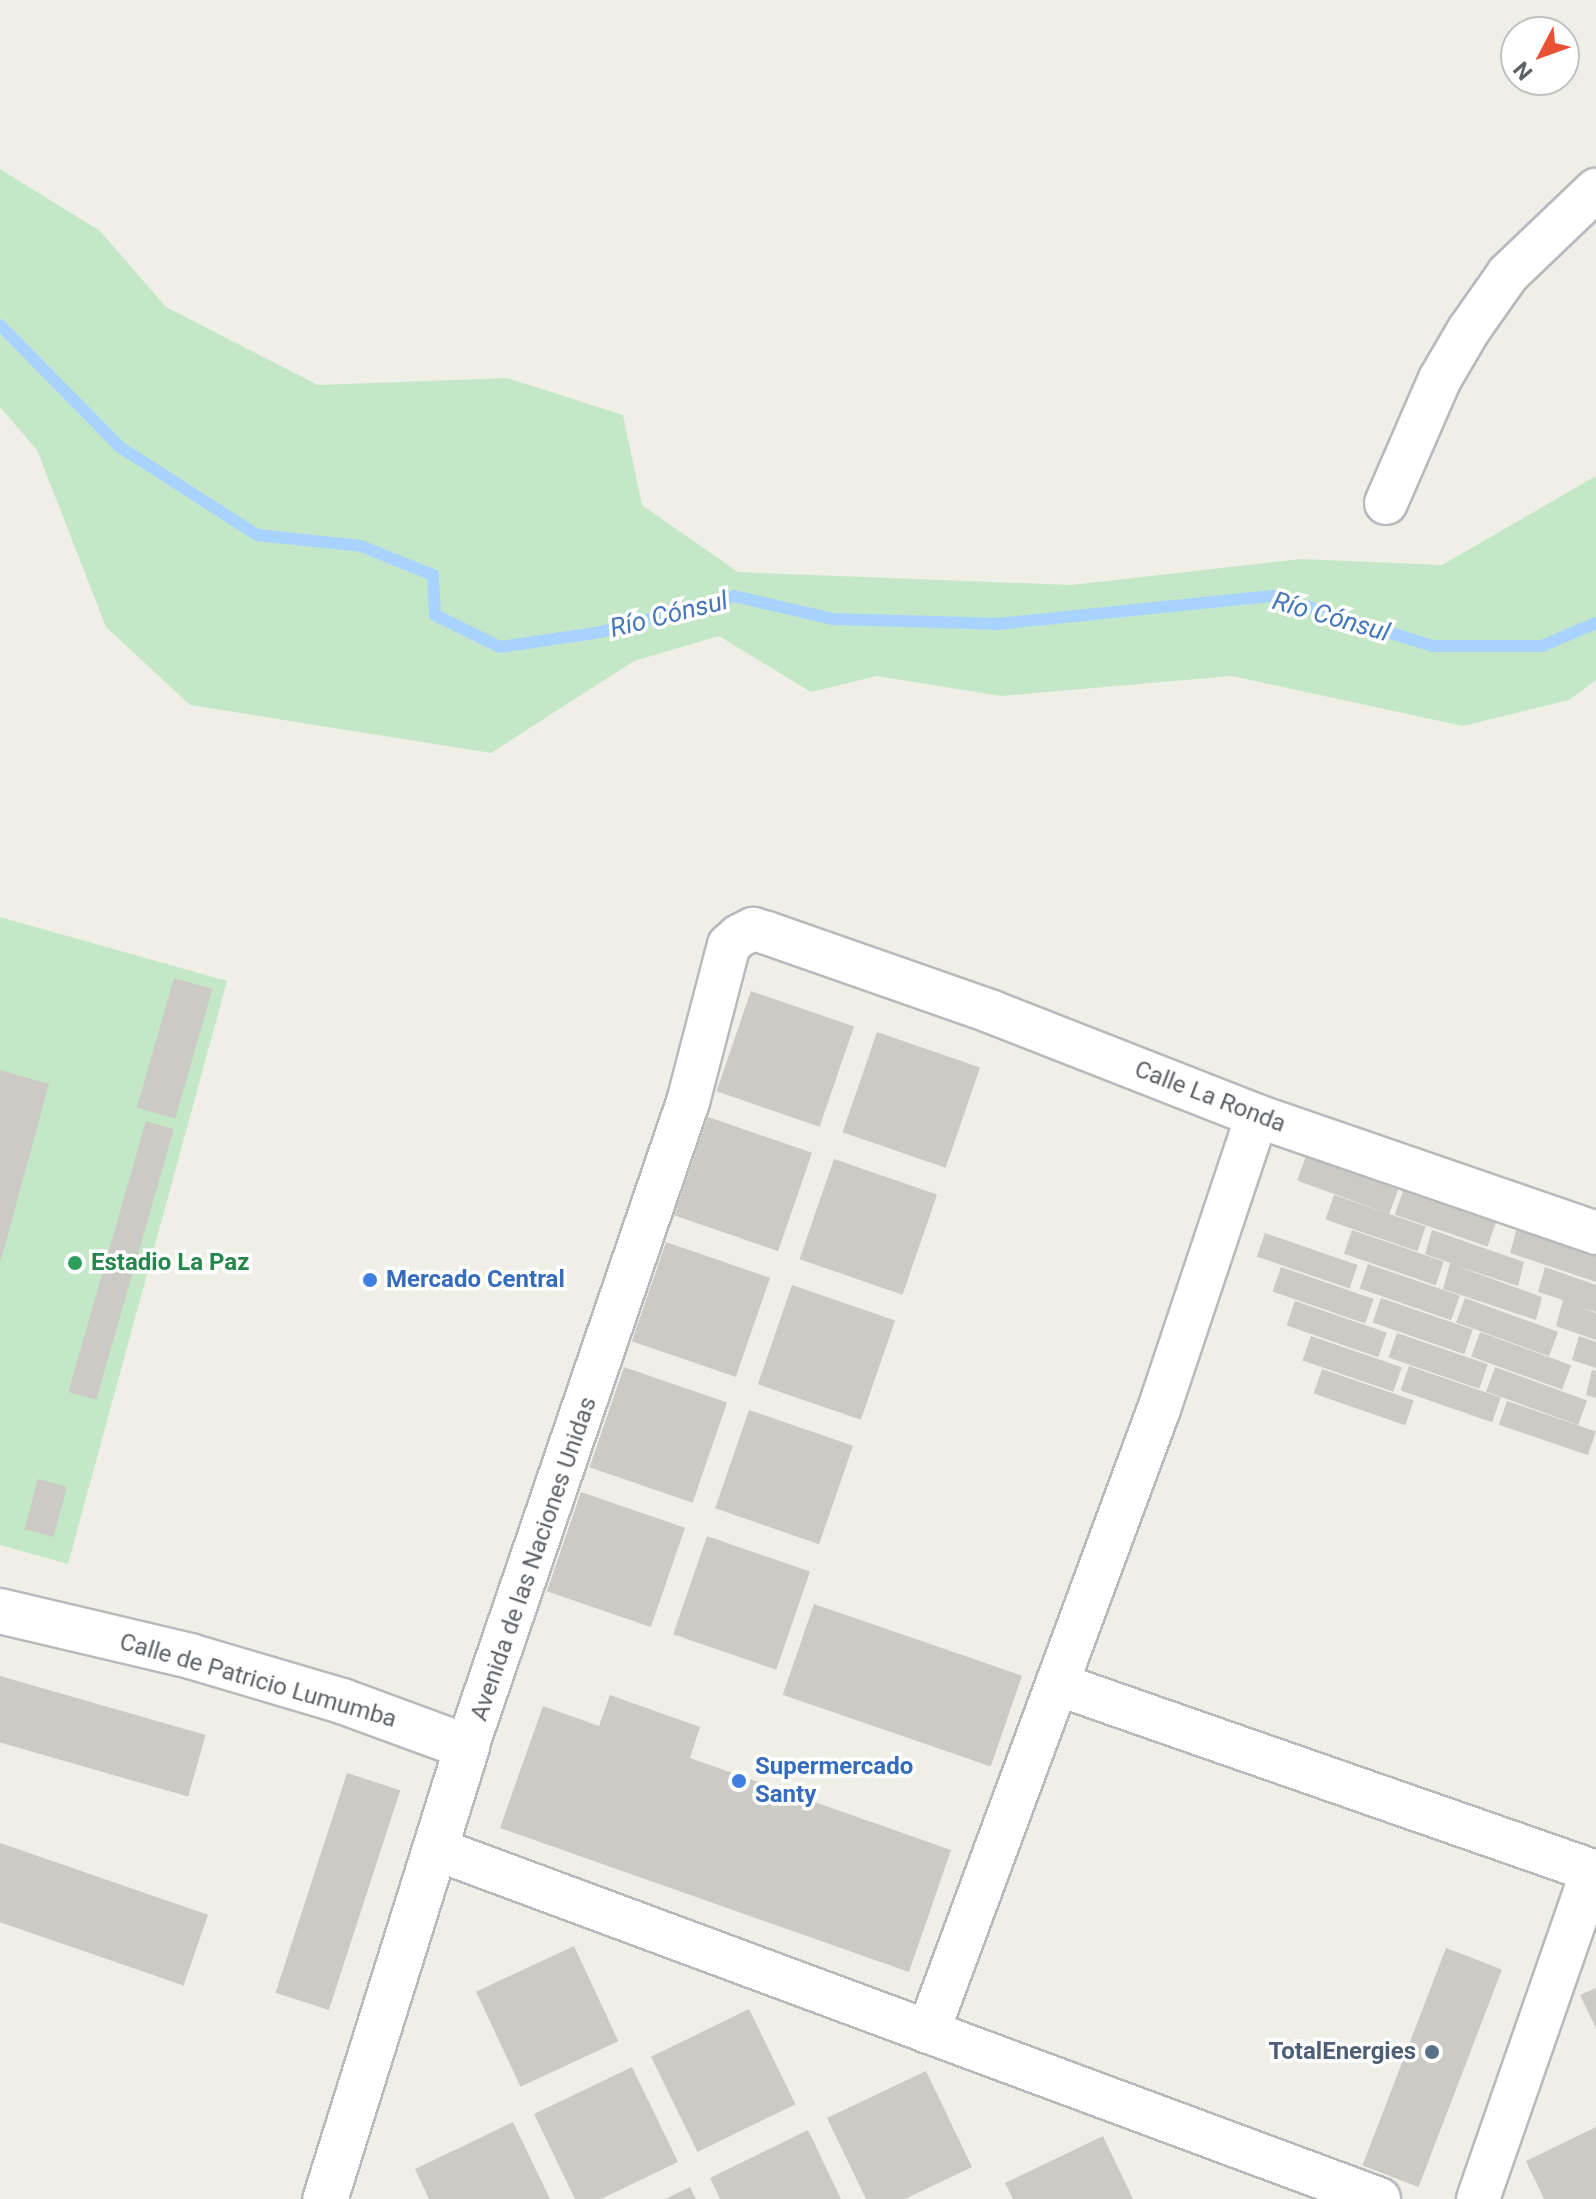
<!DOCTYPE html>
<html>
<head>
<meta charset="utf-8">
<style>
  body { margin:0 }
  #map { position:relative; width:1596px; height:2199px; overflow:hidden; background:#f0efe7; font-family:Roboto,sans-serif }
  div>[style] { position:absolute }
  .green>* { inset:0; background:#c4e8c7 }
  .stream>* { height:12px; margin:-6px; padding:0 6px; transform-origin:6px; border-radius:6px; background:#a9d3ff }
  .building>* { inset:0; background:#cccac4; transform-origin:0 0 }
  .roads { filter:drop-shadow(2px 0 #b7b9bd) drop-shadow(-2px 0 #b7b9bd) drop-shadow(0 2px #b7b9bd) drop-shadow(0 -2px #b7b9bd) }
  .minor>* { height:42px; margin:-21px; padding:0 21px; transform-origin:21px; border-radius:21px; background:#fff }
  .tertiary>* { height:44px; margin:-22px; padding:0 22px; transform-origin:22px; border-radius:22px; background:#fff }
  .dots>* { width:22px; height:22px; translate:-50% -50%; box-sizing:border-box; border:4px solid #fff; border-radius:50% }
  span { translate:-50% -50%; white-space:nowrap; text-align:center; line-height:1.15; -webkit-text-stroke:7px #fff; paint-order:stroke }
  .street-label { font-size:24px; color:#5e6267 }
  .leisure-label { font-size:24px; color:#27864d; font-weight:700 }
  .left { translate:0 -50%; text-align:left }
  .shop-label { font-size:24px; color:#366cbe; font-weight:700 }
  .service-label { font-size:24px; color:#4e5e75; font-weight:700 }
  .right { translate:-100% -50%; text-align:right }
  .water-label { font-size:26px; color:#4677bb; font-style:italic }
  .north { position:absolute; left:1500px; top:16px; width:80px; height:80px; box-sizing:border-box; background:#fff; border:2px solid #bfc0c2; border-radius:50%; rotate:229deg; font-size:22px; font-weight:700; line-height:32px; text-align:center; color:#5e6267 }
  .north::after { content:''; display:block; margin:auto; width:28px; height:36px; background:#ea5034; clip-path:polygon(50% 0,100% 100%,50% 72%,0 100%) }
</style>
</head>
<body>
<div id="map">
  <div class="green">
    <i style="clip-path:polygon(0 169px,100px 231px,166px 307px,318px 385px,507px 378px,623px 415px,642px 505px,738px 572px,1071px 585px,1301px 559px,1442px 565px,1596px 476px,1596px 680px,1569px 700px,1463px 726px,1232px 676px,1001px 696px,877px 676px,811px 692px,719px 636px,634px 661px,491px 753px,190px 705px,106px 627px,37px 450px,0 407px)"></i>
    <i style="clip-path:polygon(0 917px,227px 981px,68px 1564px,0 1545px)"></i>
  </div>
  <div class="stream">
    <i style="left:0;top:325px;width:171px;rotate:45.5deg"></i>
    <i style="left:120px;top:447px;width:163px;rotate:32.7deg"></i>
    <i style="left:257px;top:535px;width:105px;rotate:6deg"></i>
    <i style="left:361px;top:546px;width:78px;rotate:21.9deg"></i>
    <i style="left:433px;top:575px;width:40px;rotate:87.1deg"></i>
    <i style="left:435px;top:615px;width:72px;rotate:26.2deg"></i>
    <i style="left:500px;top:647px;width:102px;rotate:-8.4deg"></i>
    <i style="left:601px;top:632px;width:138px;rotate:-15.1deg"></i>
    <i style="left:734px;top:596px;width:102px;rotate:13.1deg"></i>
    <i style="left:833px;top:619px;width:164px;rotate:1.7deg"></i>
    <i style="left:997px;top:624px;width:278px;rotate:-5.8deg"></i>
    <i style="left:1274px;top:596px;width:167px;rotate:17.5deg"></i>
    <i style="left:1433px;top:646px;width:109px"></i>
    <i style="left:1542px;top:646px;width:59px;rotate:-23.1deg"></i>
  </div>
  <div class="building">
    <i style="left:174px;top:978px;width:40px;height:135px;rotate:16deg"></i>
    <i style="left:751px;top:991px;width:109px;height:106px;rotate:19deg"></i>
    <i style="left:877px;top:1032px;width:109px;height:106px;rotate:19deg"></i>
    <i style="clip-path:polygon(0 1070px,49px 1084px,1px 1260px,0 1259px)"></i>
    <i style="left:708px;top:1117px;width:110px;height:104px;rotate:19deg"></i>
    <i style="left:146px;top:1121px;width:29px;height:282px;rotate:16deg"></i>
    <i style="left:1306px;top:1156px;width:98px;height:26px;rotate:20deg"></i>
    <i style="left:834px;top:1159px;width:109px;height:106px;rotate:19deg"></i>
    <i style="left:1403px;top:1191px;width:98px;height:25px;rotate:19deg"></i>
    <i style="left:1334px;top:1195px;width:97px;height:26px;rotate:19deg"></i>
    <i style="clip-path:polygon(1517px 1228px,1596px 1256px,1596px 1282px,1510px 1253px)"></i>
    <i style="left:1352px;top:1230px;width:97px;height:25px;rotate:19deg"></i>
    <i style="clip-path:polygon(1432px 1230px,1524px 1262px,1518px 1286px,1454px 1265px,1542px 1297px,1536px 1320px,1443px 1289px,1450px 1263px,1425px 1254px)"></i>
    <i style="left:1265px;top:1233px;width:98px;height:25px;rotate:19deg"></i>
    <i style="left:666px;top:1242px;width:110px;height:105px;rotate:19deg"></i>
    <i style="left:1368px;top:1264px;width:97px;height:26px;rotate:19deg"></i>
    <i style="left:1281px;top:1267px;width:98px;height:26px;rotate:19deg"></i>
    <i style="clip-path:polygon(1545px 1267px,1596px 1285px,1596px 1312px,1579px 1307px,1596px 1313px,1596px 1340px,1556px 1326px,1563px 1300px,1538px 1292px)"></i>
    <i style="left:792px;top:1285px;width:109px;height:105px;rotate:19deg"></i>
    <i style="left:1381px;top:1298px;width:97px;height:26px;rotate:19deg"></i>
    <i style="left:1465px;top:1298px;width:99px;height:26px;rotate:20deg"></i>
    <i style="left:1295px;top:1301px;width:97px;height:26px;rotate:19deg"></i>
    <i style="left:1480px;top:1332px;width:97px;height:26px;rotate:20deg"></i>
    <i style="left:1397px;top:1333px;width:96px;height:26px;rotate:19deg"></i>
    <i style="left:1311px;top:1336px;width:96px;height:26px;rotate:19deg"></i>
    <i style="clip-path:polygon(1579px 1336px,1596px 1342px,1596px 1368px,1572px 1360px)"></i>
    <i style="left:1409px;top:1366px;width:97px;height:26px;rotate:19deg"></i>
    <i style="left:624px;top:1367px;width:109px;height:106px;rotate:19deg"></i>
    <i style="left:1495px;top:1367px;width:98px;height:26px;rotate:20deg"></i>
    <i style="left:1322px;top:1369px;width:97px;height:26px;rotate:19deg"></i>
    <i style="clip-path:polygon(1592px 1370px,1596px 1371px,1596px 1398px,1586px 1395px)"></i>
    <i style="left:1507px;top:1401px;width:94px;height:25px;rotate:19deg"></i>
    <i style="left:749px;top:1410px;width:110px;height:104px;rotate:19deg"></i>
    <i style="left:38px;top:1479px;width:30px;height:52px;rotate:15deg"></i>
    <i style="left:581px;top:1492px;width:110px;height:105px;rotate:19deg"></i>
    <i style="left:707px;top:1536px;width:109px;height:104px;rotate:19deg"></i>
    <i style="left:814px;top:1604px;width:220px;height:96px;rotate:19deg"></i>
    <i style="left:0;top:1676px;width:214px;height:64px;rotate:16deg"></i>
    <i style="clip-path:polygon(610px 1695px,700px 1727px,690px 1758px,951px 1850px,909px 1972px,500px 1828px,543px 1706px,599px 1726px)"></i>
    <i style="left:347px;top:1773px;width:56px;height:231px;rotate:18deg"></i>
    <i style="left:0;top:1843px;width:220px;height:75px;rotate:19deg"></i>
    <i style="left:574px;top:1946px;width:105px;height:108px;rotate:65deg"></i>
    <i style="left:1446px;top:1948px;width:60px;height:233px;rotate:21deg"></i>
    <i style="clip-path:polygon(1596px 1988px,1596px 2028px,1580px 1995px)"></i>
    <i style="left:749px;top:2009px;width:106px;height:109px;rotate:64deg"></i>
    <i style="clip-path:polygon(632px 2067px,678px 2162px,601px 2199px,575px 2199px,534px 2114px)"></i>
    <i style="clip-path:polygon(926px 2071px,972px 2167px,905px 2199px,866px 2199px,827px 2118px)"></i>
    <i style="clip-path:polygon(513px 2122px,550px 2199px,429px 2199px,415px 2169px)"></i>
    <i style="clip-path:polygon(1596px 2127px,1596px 2199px,1544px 2199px,1526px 2161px)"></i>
    <i style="clip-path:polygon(808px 2130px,841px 2199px,720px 2199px,710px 2178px)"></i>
    <i style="clip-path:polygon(1103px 2136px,1133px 2199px,1013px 2199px,1005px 2183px)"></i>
    <i style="clip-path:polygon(690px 2187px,696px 2199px,665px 2199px)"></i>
  </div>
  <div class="roads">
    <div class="minor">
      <i style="left:1386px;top:503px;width:135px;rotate:-66.5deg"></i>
      <i style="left:1440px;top:379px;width:56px;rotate:-59.7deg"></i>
      <i style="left:1468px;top:331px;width:70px;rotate:-54.9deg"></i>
      <i style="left:1508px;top:274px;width:122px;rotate:-43.7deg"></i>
      <i style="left:1057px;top:1684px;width:571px;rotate:19.23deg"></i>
      <i style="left:467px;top:1747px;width:682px;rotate:-71.09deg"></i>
      <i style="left:688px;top:1102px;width:162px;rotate:-75.4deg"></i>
      <i style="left:729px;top:945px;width:13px;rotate:-42deg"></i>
      <i style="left:739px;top:936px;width:16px;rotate:-27deg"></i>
      <i style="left:753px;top:929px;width:15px;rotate:16deg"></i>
      <i style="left:767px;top:933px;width:238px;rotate:19.3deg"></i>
      <i style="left:992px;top:1012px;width:285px;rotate:21.4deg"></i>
      <i style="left:1257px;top:1116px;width:359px;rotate:19deg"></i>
      <i style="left:436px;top:1849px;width:1006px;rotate:20.36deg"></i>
      <i style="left:928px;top:2032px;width:664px;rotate:-69.66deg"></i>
      <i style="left:1159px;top:1409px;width:309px;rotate:-71.5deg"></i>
      <i style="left:1478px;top:2199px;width:347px;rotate:-70.8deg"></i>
    </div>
    <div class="tertiary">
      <i style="left:0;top:1611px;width:195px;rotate:13.3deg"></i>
      <i style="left:190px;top:1656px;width:159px;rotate:16.5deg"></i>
      <i style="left:342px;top:1701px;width:133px;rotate:20.2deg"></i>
      <i style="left:467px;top:1747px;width:474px;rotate:107.4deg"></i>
    </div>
  </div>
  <div class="dots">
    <i style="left:75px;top:1263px;background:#2e9e5b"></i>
    <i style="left:370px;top:1280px;background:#3f7fe0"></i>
    <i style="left:739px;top:1781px;background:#3f7fe0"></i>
    <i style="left:1432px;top:2052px;background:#5c6f8a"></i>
  </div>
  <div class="street-label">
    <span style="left:1210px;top:1097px;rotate:21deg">Calle La Ronda</span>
    <span style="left:534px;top:1559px;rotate:-71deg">Avenida de las Naciones Unidas</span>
    <span style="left:258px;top:1681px;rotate:16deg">Calle de Patricio Lumumba</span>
  </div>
  <div class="leisure-label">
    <span class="left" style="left:91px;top:1263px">Estadio La Paz</span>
  </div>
  <div class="shop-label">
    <span class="left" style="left:386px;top:1280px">Mercado Central</span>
    <span class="left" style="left:755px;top:1781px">Supermercado<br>Santy</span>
  </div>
  <div class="service-label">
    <span class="right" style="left:1416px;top:2052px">TotalEnergies</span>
  </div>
  <div class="water-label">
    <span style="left:669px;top:615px;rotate:-14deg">Río Cónsul</span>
    <span style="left:1331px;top:617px;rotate:16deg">Río Cónsul</span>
  </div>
  <div class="north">N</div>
</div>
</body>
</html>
